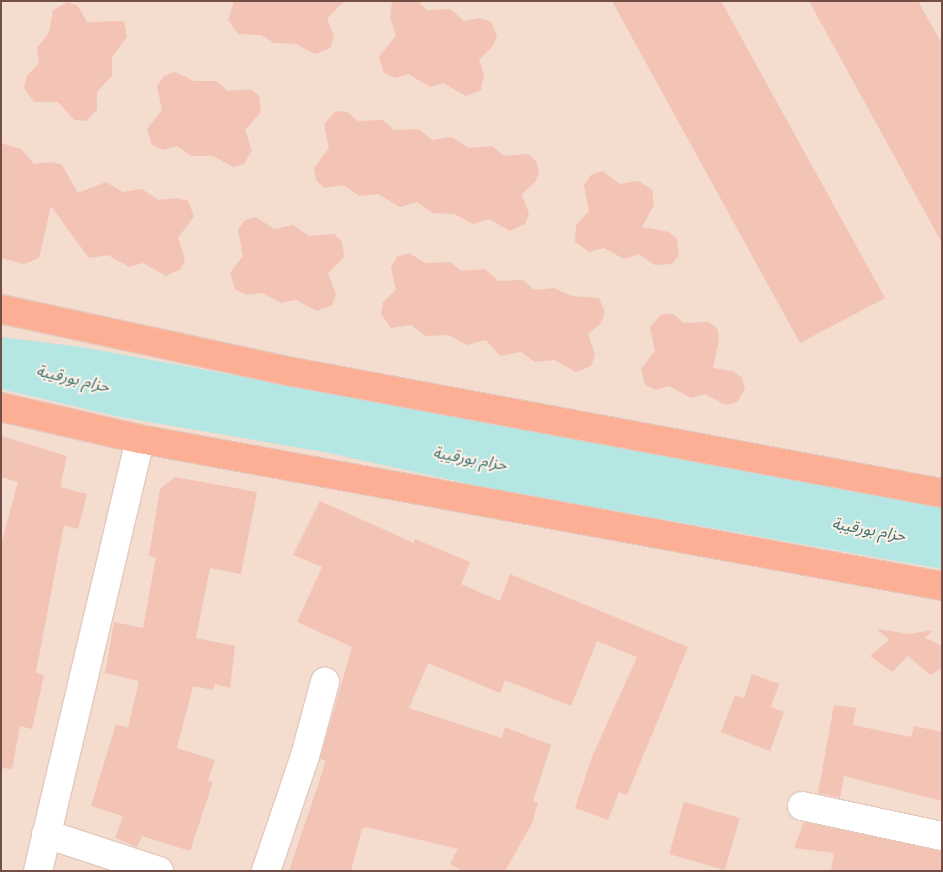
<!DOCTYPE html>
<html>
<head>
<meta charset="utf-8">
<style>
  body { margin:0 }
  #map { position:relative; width:943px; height:872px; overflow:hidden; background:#fdecdf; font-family:"PT Sans","Noto Sans Arabic",sans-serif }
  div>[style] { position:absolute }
  .residential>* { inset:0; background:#f4dcce; transform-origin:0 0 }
  .water>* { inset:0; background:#b4e6e4 }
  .building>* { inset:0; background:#f3c3b6; transform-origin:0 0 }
  .roads { filter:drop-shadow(1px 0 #e3c8be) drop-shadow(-1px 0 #e3c8be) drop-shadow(0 1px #e3c8be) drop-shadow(0 -1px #e3c8be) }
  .minor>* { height:28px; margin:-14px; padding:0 14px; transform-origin:14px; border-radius:14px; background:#fff }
  .trunk>* { height:28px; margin:-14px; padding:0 14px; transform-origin:14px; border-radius:14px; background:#fcaf94 }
  span { translate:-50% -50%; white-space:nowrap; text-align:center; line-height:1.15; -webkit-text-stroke:4px #fff0e6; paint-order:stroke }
  .water-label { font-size:16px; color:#387372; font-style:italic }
  .frame { position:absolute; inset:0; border:2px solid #734e47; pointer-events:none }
</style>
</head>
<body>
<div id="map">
  <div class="residential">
    <i style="left:1px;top:1px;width:941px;height:870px"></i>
  </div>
  <div class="water">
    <i style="clip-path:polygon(1px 337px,81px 347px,942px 506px,942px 569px,488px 488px,324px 452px,120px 417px,1px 389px)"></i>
  </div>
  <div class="building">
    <i style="clip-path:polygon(234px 1px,345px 1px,327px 18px,334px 37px,330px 48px,315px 54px,296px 44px,274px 43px,261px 35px,238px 34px,228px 20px)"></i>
    <i style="clip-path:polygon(392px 1px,418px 1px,427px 10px,450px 9px,464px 21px,480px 18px,491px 22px,497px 36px,493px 46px,479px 60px,484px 74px,481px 90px,466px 96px,443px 83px,430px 87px,408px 74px,395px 78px,384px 73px,379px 57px,396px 35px,390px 18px)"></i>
    <i style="clip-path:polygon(612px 1px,721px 1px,885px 298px,800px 343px)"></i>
    <i style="clip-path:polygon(809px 1px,918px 1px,942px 44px,942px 243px)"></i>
    <i style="clip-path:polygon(68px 2px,78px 6px,87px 22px,124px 21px,127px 37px,112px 57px,112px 76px,97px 92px,97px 110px,86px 121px,74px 120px,58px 102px,34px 102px,24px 88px,26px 77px,39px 63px,37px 48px,49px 32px,53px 10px)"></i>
    <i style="clip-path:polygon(175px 72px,194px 81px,216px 81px,228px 91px,251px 89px,259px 96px,261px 112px,245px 130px,252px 150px,244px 164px,233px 167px,213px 156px,192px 156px,177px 146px,163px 150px,152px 145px,147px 129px,162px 110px,157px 86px,164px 76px)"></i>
    <i style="clip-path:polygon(336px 111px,347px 112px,358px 121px,383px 120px,394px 130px,419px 129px,432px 140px,451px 137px,469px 148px,492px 146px,504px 156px,528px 154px,536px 161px,539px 172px,535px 182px,522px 194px,529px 214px,525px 224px,510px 231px,489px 219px,473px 224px,454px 214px,433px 213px,417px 202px,400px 207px,378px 194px,360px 196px,343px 185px,324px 188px,316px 180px,314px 168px,329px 148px,324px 124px)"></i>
    <i style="clip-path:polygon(1px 143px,21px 149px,34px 164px,52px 162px,62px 165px,78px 193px,106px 182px,123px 192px,142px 189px,158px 200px,177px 198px,188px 201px,194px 216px,178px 238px,185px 259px,181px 269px,166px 276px,143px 263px,129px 267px,108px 255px,89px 258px,51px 206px,39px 258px,24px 264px,1px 258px)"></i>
    <i style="clip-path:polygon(602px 171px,620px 184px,638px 181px,652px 189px,654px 205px,642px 227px,669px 232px,677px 239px,679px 255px,672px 264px,655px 265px,639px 254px,624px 259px,604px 248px,589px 252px,575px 242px,576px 225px,589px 211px,584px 185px,591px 175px)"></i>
    <i style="clip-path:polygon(256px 217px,274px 229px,293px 225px,309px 236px,334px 234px,342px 241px,344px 257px,328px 273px,336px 295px,332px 305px,317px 311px,296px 300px,281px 303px,262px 293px,246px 295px,235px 289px,230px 273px,243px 256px,238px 230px,245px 220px)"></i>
    <i style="clip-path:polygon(409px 253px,425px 263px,450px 262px,461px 271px,485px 269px,498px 281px,523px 280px,534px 290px,553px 288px,572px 296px,599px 298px,605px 312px,601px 323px,588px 334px,595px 355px,591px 366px,576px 372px,554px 360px,535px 362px,521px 352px,500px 356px,486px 340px,467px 345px,448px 335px,426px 336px,411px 325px,391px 328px,381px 314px,383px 302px,396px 290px,391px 267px,397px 257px)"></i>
    <i style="clip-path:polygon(662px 314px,673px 314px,684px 323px,708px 322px,717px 328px,719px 339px,713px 368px,733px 371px,742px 378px,745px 389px,737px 402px,726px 405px,705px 394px,691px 398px,669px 386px,656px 390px,645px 385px,641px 369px,655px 351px,650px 327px)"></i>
    <i style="clip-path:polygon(1px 436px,67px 456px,60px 487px,87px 494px,78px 529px,64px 525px,36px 672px,44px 676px,32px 729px,20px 726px,12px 769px,1px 768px,1px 545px,18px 482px,1px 477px)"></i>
    <i style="clip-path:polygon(175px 477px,257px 492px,241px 574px,210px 568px,196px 638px,235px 646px,230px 688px,215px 684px,213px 690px,193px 686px,177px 748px,215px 760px,208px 781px,213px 782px,190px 851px,142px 836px,137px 847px,115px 838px,123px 816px,91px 806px,116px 724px,128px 728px,139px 681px,105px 673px,114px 622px,143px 628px,156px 557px,149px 556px,160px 489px)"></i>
    <i style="clip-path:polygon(320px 501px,414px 543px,415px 539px,470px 562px,461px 584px,500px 601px,510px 574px,688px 647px,627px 795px,619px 792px,608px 820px,575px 808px,592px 757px,637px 657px,597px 641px,571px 706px,505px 680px,500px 693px,428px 663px,409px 708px,502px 738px,505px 727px,551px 745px,533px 801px,538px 803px,532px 823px,505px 871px,462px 871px,450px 864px,458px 849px,366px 827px,362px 829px,351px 871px,289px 871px,326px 761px,320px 759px,352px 647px,297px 622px,322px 567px,293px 555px)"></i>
    <i style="clip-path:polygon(877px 629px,910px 634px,933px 630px,925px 638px,942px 646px,942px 668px,930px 675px,908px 656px,892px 672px,870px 656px,889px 640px)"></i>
    <i style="clip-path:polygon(752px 674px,779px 684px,771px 707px,784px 712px,770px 751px,721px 732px,735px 695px,744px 698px)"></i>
    <i style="clip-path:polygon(834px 705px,856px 708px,853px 725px,911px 737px,914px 726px,942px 732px,942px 801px,844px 776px,840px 798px,818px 793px)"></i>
    <i style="left:684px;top:802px;width:58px;height:54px;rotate:16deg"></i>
    <i style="clip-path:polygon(804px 822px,942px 851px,942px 871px,831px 871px,834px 853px,794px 848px)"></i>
  </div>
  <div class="roads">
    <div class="minor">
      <i style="left:802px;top:806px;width:143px;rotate:12.1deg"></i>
      <i style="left:46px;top:834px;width:119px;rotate:18.1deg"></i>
      <i style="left:38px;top:871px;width:444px;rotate:-76.7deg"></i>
      <i style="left:266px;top:871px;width:121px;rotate:-71.3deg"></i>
      <i style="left:305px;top:756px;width:77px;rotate:-74.9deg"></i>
    </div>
    <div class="trunk">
      <i style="left:1px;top:309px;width:294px;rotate:12.2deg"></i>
      <i style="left:288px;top:371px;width:665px;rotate:10.57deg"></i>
      <i style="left:1px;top:407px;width:143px;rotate:13deg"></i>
      <i style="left:140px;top:439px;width:815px;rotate:10.39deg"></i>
    </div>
  </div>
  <div class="water-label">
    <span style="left:73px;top:378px;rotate:13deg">حزام بورقيبة</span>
    <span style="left:470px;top:458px;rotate:10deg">حزام بورقيبة</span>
    <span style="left:869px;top:529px;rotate:10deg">حزام بورقيبة</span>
  </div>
  <div class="frame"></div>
</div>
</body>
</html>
